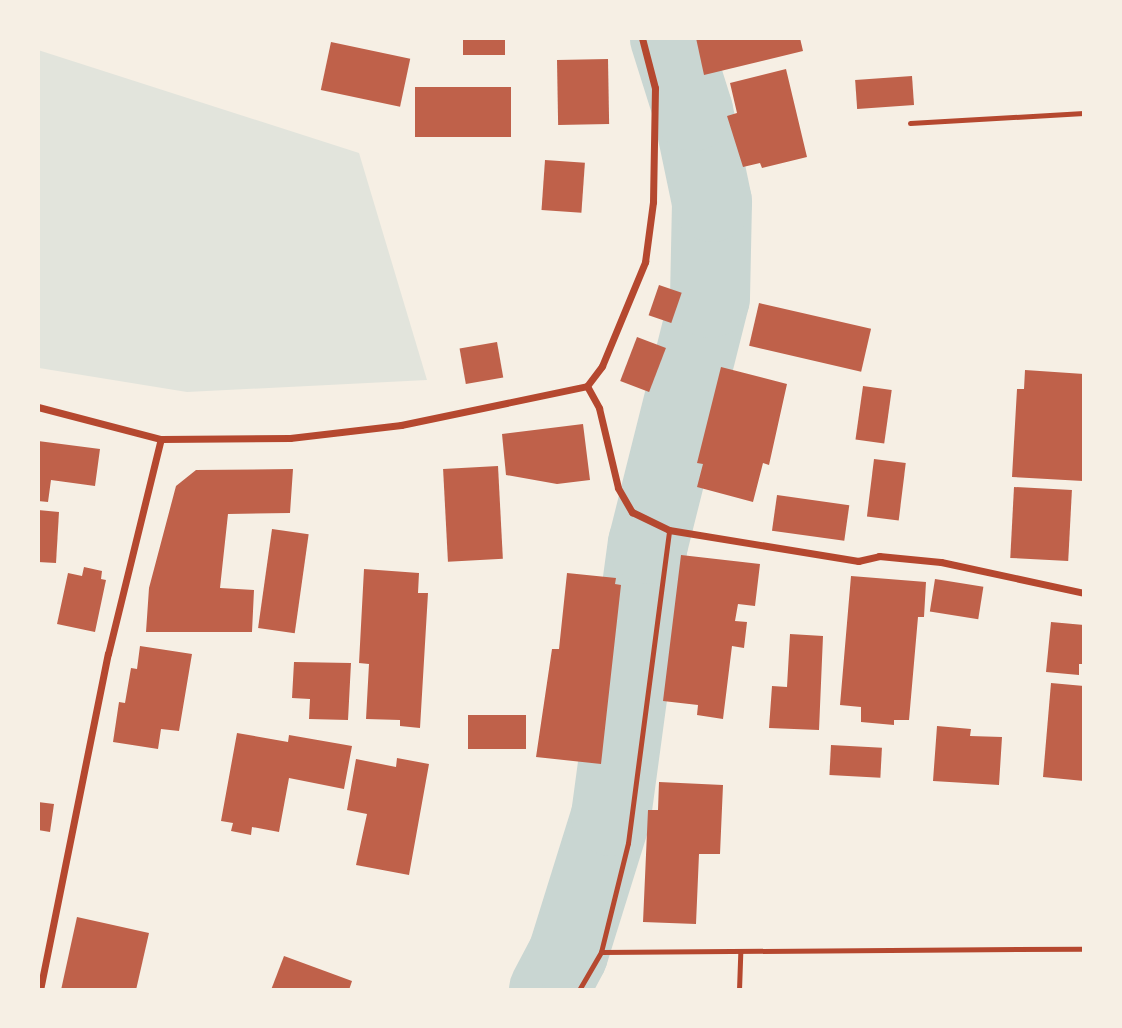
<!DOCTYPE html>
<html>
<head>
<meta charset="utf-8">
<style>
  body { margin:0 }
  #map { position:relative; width:1122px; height:1028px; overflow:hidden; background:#f6efe4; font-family:Figtree,sans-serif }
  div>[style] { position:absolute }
  .green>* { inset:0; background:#e2e4dc }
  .river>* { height:80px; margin:-40px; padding:0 40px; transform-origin:40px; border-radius:40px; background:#c9d6d2 }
  .building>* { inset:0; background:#bf614a; transform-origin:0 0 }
  .service>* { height:5px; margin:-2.5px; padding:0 2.5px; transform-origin:2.5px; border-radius:2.5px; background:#b5482f }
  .minor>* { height:7px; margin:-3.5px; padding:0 3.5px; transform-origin:3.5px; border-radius:3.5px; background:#b5482f }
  span { translate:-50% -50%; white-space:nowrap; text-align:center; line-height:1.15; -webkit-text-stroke:5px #f6efe4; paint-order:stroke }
  .frame { position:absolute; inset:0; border:40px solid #f6efe4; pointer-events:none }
</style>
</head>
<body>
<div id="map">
  <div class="green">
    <i style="clip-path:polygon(38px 50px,359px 153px,427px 380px,187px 392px,39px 368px)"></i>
  </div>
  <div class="river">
    <i style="left:549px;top:990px;width:41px;rotate:-62.2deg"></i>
    <i style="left:568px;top:954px;width:145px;rotate:-72.7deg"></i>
    <i style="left:611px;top:816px;width:275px;rotate:-82.3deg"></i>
    <i style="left:648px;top:544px;width:254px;rotate:-75.9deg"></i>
    <i style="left:710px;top:298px;width:96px;rotate:-88.8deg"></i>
    <i style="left:712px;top:202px;width:93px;rotate:-101.8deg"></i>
    <i style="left:693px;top:111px;width:77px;rotate:-107.5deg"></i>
  </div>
  <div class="building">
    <i style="left:463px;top:38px;width:42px;height:17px"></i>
    <i style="clip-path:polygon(696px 38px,800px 38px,803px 51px,704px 75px)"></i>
    <i style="left:331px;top:42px;width:81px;height:49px;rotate:12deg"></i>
    <i style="left:608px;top:59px;width:65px;height:51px;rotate:89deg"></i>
    <i style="clip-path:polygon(786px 69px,807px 157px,762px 168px,760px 163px,743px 167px,727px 116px,737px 113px,730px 83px)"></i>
    <i style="left:912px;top:76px;width:29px;height:57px;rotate:86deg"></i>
    <i style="left:415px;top:87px;width:96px;height:50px"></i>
    <i style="left:545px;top:160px;width:40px;height:50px;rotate:4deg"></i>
    <i style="left:659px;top:285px;width:24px;height:32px;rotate:19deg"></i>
    <i style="left:759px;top:303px;width:115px;height:44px;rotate:13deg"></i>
    <i style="left:637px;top:337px;width:31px;height:47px;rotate:21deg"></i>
    <i style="left:497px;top:342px;width:36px;height:38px;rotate:80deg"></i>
    <i style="clip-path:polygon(721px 367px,787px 384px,769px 465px,763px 463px,753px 502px,697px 487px,703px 464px,697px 463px)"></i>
    <i style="clip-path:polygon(1025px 370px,1084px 374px,1083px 481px,1012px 477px,1017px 389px,1024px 389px)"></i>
    <i style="left:863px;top:386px;width:29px;height:54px;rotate:8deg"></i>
    <i style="clip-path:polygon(583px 424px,590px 480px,557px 484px,506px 475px,502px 434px)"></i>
    <i style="clip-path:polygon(38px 441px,100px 449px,95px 486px,51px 480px,48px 502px,38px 501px)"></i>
    <i style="left:874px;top:459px;width:32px;height:58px;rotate:7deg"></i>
    <i style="left:498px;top:466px;width:93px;height:55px;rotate:87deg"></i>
    <i style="clip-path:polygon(293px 469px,290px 513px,228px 514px,220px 588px,254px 590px,252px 632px,146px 632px,149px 588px,176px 486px,196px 470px)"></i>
    <i style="left:1014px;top:487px;width:58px;height:71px;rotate:3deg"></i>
    <i style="left:777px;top:495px;width:73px;height:36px;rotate:8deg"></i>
    <i style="clip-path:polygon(38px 510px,59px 512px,56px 563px,38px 562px)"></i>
    <i style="left:272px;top:529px;width:37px;height:100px;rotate:8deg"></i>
    <i style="clip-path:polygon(681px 555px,760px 564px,755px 606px,738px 604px,735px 621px,747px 622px,744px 648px,732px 646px,723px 719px,697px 715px,698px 705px,663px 701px)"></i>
    <i style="clip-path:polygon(84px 567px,102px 571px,101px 579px,106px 580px,95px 632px,57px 624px,68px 573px,82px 576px)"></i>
    <i style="clip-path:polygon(364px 569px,419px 573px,418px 593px,428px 593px,420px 728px,400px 726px,400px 720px,366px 719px,369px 664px,359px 663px)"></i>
    <i style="clip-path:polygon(567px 573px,616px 578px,615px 584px,621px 585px,601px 764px,536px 757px,552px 649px,559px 649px)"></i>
    <i style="clip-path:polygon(851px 576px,926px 582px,924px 617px,918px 617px,909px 720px,894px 720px,894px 725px,861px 722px,861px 707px,840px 705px)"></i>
    <i style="left:935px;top:579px;width:49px;height:33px;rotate:9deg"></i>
    <i style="clip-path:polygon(1051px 622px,1084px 625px,1084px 664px,1079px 664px,1079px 675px,1046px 672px)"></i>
    <i style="clip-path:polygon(790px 634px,823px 636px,819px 730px,769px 728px,772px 686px,787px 687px)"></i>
    <i style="clip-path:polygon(140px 646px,192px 654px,179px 731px,161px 729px,158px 749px,113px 742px,119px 702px,125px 703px,131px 668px,137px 669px)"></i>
    <i style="clip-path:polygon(294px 662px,351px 663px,348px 720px,309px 719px,310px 699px,292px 698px)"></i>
    <i style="clip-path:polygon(1051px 683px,1084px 686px,1084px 781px,1043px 777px)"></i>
    <i style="left:526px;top:715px;width:34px;height:58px;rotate:90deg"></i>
    <i style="clip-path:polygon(937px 726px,971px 729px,970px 736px,1002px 737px,999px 785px,933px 781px)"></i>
    <i style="clip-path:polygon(237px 733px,288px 742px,289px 735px,352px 746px,344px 789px,289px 778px,279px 832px,252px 827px,251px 835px,231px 831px,233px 823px,221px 821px)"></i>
    <i style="left:831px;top:745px;width:51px;height:30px;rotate:3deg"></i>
    <i style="clip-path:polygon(397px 758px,429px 764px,409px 875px,356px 865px,367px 814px,347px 810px,356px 759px,396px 767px)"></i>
    <i style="clip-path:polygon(659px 782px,723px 785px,720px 854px,699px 854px,696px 924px,643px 922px,648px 810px,658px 810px)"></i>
    <i style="clip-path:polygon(38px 802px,54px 804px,50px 832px,38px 830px)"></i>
    <i style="clip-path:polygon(77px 917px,149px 933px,136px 990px,61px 990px)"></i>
    <i style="clip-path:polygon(284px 956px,352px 981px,349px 990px,271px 990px)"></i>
  </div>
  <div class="service">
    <i style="left:910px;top:123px;width:174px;rotate:-3.3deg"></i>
    <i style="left:601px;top:952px;width:483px;rotate:-0.4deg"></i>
    <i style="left:579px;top:990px;width:44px;rotate:-59.9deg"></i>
    <i style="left:601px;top:952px;width:112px;rotate:-76.1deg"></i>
    <i style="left:628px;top:843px;width:316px;rotate:-82.5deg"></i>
    <i style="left:739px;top:990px;width:38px;rotate:-88deg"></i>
  </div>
  <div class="minor">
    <i style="left:587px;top:386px;width:25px;rotate:61deg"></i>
    <i style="left:599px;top:408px;width:82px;rotate:76.6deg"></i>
    <i style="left:618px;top:488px;width:28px;rotate:60deg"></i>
    <i style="left:632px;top:512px;width:41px;rotate:25.9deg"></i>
    <i style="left:669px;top:530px;width:192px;rotate:9.3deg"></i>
    <i style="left:858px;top:561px;width:22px;rotate:-13deg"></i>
    <i style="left:879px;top:556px;width:62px;rotate:5.5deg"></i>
    <i style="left:941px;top:562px;width:146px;rotate:12.2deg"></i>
    <i style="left:38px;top:407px;width:127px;rotate:14.6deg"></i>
    <i style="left:161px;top:439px;width:129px;rotate:-0.4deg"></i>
    <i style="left:290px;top:438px;width:112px;rotate:-6.7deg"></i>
    <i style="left:401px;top:425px;width:190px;rotate:-11.8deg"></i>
    <i style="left:587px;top:386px;width:25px;rotate:-53deg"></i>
    <i style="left:602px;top:366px;width:113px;rotate:-67.5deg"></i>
    <i style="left:645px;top:262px;width:61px;rotate:-82.4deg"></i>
    <i style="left:653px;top:202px;width:114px;rotate:-89deg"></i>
    <i style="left:655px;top:88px;width:52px;rotate:-104.6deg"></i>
    <i style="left:40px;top:990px;width:343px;rotate:-78.6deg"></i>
    <i style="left:108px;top:654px;width:221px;rotate:-76.2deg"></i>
  </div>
  <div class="frame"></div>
</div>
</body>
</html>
